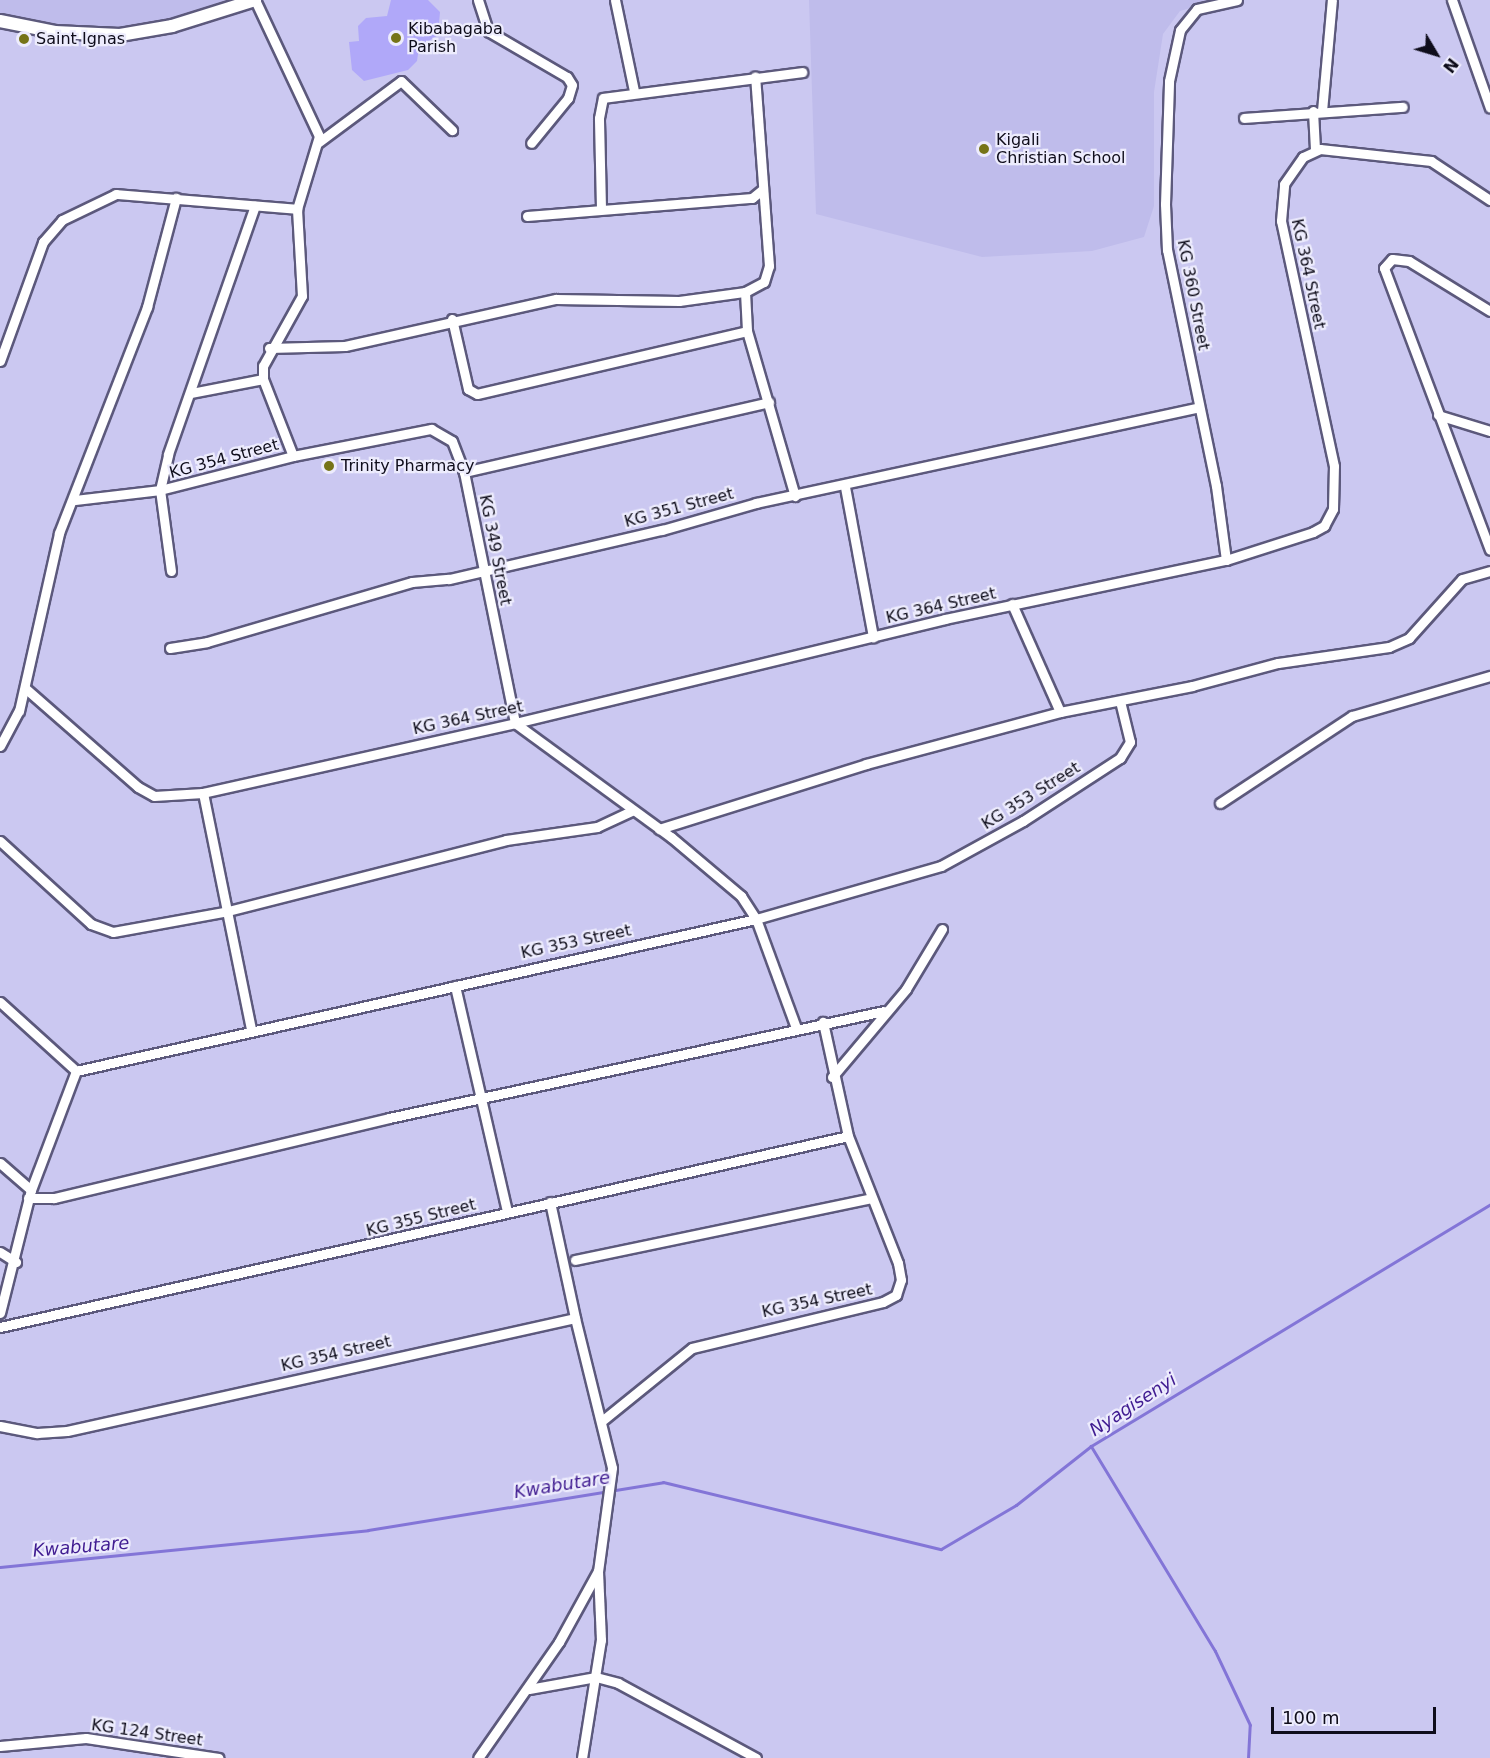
<!DOCTYPE html>
<html>
<head>
<meta charset="utf-8">
<style>
  body { margin:0 }
  #map { position:relative; width:1490px; height:1758px; overflow:hidden; background:#cbc8f1; font-family:"DejaVu Sans",sans-serif }
  div>[style] { position:absolute }
  .built>* { inset:0; background:#bfbceb }
  .stream>* { height:3px; margin:-1.5px; padding:0 1.5px; transform-origin:1.5px; border-radius:1.5px; background:#8375d7 }
  .building>* { inset:0; background:#b0a8f9 }
  .roads { filter:drop-shadow(2px 0 #5c597c) drop-shadow(-2px 0 #5c597c) drop-shadow(0 2px #5c597c) drop-shadow(0 -2px #5c597c) }
  .street>* { height:9px; margin:-4.5px; padding:0 4.5px; transform-origin:4.5px; border-radius:4.5px; background:#fff }
  .secondary>* { height:12px; margin:-6px; padding:0 6px; transform-origin:6px; border-radius:6px; background:#fff }
  .dots>* { width:16px; height:16px; translate:-50% -50%; box-sizing:border-box; border:3px solid #edecfd; border-radius:50% }
  span { translate:-50% -50%; white-space:nowrap; text-align:center; line-height:1.15; -webkit-text-stroke:4.5px #edecfd; paint-order:stroke }
  .poi-label { font-size:16px; color:#0f0d1b }
  .left { translate:0 -50%; text-align:left }
  .street-label { font-size:16px; color:#0f0d1b }
  .water-label { font-size:18px; color:#401c91; font-style:italic }
  .north { position:absolute; left:1406px; top:24px; width:60px; height:60px; -webkit-text-stroke:4px #edecfd; paint-order:stroke; rotate:128deg; font-size:16px; font-weight:700; line-height:24px; text-align:center; color:#0f0d1b }
  .north::after { content:''; display:block; margin:auto; width:21px; height:27px; background:#0f0d1b; clip-path:polygon(50% 0,100% 100%,50% 72%,0 100%) }
  .scale { position:absolute; left:1271px; top:1707px; width:165px; height:27px; box-sizing:border-box; border:3px solid #0f0d1b; border-top:0; padding-left:8px; font-size:18px; line-height:21px; white-space:nowrap; color:#0f0d1b; -webkit-text-stroke:4px #edecfd; paint-order:stroke }
</style>
</head>
<body>
<div id="map">
  <div class="built">
    <i style="clip-path:polygon(0 0,255px 0,172px 26px,82px 35px,0 18px)"></i>
    <i style="clip-path:polygon(809px 0,1217px 0,1180px 11px,1163px 34px,1154px 92px,1154px 206px,1144px 237px,1092px 251px,982px 257px,816px 214px)"></i>
  </div>
  <div class="stream">
    <i style="left:0;top:1567px;width:370px;rotate:-5.7deg"></i>
    <i style="left:368px;top:1530px;width:299px;rotate:-9.2deg"></i>
    <i style="left:663px;top:1482px;width:286px;rotate:13.6deg"></i>
    <i style="left:941px;top:1549px;width:87px;rotate:-30.4deg"></i>
    <i style="left:1016px;top:1505px;width:95px;rotate:-38.2deg"></i>
    <i style="left:1248px;top:1758px;width:33px;rotate:-87deg"></i>
    <i style="left:1250px;top:1725px;width:82px;rotate:-115.3deg"></i>
    <i style="left:1215px;top:1651px;width:240px;rotate:-121.2deg"></i>
    <i style="left:1091px;top:1446px;width:467px;rotate:-31.2deg"></i>
  </div>
  <div class="building">
    <i style="clip-path:polygon(391px 0,428px 0,440px 12px,438px 35px,419px 47px,417px 61px,408px 70px,364px 81px,352px 70px,349px 42px,359px 41px,358px 26px,366px 18px,387px 16px)"></i>
  </div>
  <div class="roads">
    <div class="street">
      <i style="left:478px;top:0;width:33px;rotate:72deg"></i>
      <i style="left:488px;top:31px;width:91px;rotate:30.2deg"></i>
      <i style="left:567px;top:77px;width:9px;rotate:58deg"></i>
      <i style="left:572px;top:85px;width:14px;rotate:107deg"></i>
      <i style="left:568px;top:98px;width:58px;rotate:129.4deg"></i>
      <i style="left:615px;top:0;width:93px;rotate:78.2deg"></i>
      <i style="left:1452px;top:0;width:114px;rotate:70.6deg"></i>
      <i style="left:1313px;top:111px;width:38px;rotate:87deg"></i>
      <i style="left:1322px;top:111px;width:111px;rotate:-84.9deg"></i>
      <i style="left:1244px;top:118px;width:159px;rotate:-4deg"></i>
      <i style="left:319px;top:142px;width:102px;rotate:-36.6deg"></i>
      <i style="left:401px;top:81px;width:71px;rotate:43.9deg"></i>
      <i style="left:601px;top:208px;width:90px;rotate:-91.3deg"></i>
      <i style="left:599px;top:118px;width:20px;rotate:-79deg"></i>
      <i style="left:603px;top:98px;width:201px;rotate:-7.4deg"></i>
      <i style="left:527px;top:216px;width:226px;rotate:-4.6deg"></i>
      <i style="left:752px;top:198px;width:13px;rotate:-39deg"></i>
      <i style="left:745px;top:292px;width:39px;rotate:87deg"></i>
      <i style="left:747px;top:331px;width:172px;rotate:73.8deg"></i>
      <i style="left:1490px;top:311px;width:95px;rotate:-148.3deg"></i>
      <i style="left:1409px;top:261px;width:17px;rotate:-173deg"></i>
      <i style="left:1392px;top:259px;width:12px;rotate:132deg"></i>
      <i style="left:1384px;top:268px;width:301px;rotate:69.4deg"></i>
      <i style="left:452px;top:319px;width:72px;rotate:77.1deg"></i>
      <i style="left:468px;top:389px;width:10px;rotate:29deg"></i>
      <i style="left:477px;top:394px;width:277px;rotate:-13.1deg"></i>
      <i style="left:269px;top:348px;width:76px;rotate:-1.5deg"></i>
      <i style="left:345px;top:346px;width:216px;rotate:-12.6deg"></i>
      <i style="left:556px;top:299px;width:123px;rotate:0.9deg"></i>
      <i style="left:679px;top:301px;width:67px;rotate:-7.8deg"></i>
      <i style="left:745px;top:292px;width:21px;rotate:-28deg"></i>
      <i style="left:764px;top:282px;width:17px;rotate:-73deg"></i>
      <i style="left:769px;top:266px;width:190px;rotate:-94.2deg"></i>
      <i style="left:0;top:361px;width:127px;rotate:-70.1deg"></i>
      <i style="left:43px;top:242px;width:29px;rotate:-49deg"></i>
      <i style="left:62px;top:220px;width:60px;rotate:-25.7deg"></i>
      <i style="left:116px;top:194px;width:182px;rotate:4.7deg"></i>
      <i style="left:191px;top:393px;width:73px;rotate:-11deg"></i>
      <i style="left:1438px;top:415px;width:54px;rotate:17.1deg"></i>
      <i style="left:293px;top:456px;width:141px;rotate:-11.1deg"></i>
      <i style="left:431px;top:429px;width:24px;rotate:30deg"></i>
      <i style="left:452px;top:441px;width:33px;rotate:69deg"></i>
      <i style="left:464px;top:472px;width:256px;rotate:78.5deg"></i>
      <i style="left:515px;top:723px;width:193px;rotate:36.2deg"></i>
      <i style="left:671px;top:837px;width:92px;rotate:40.1deg"></i>
      <i style="left:741px;top:896px;width:27px;rotate:57deg"></i>
      <i style="left:756px;top:919px;width:116px;rotate:69.8deg"></i>
      <i style="left:464px;top:472px;width:313px;rotate:-12.9deg"></i>
      <i style="left:845px;top:487px;width:153px;rotate:79.4deg"></i>
      <i style="left:75px;top:500px;width:86px;rotate:-6.7deg"></i>
      <i style="left:160px;top:490px;width:137px;rotate:-14.3deg"></i>
      <i style="left:293px;top:456px;width:83px;rotate:-111.3deg"></i>
      <i style="left:263px;top:379px;width:13px;rotate:-90deg"></i>
      <i style="left:263px;top:366px;width:80px;rotate:-60.9deg"></i>
      <i style="left:302px;top:296px;width:87px;rotate:-93.3deg"></i>
      <i style="left:297px;top:209px;width:76px;rotate:-73.2deg"></i>
      <i style="left:319px;top:136px;width:150px;rotate:-115.2deg"></i>
      <i style="left:1226px;top:560px;width:75px;rotate:-97.7deg"></i>
      <i style="left:1216px;top:486px;width:241px;rotate:-101.7deg"></i>
      <i style="left:1167px;top:250px;width:46px;rotate:-92.5deg"></i>
      <i style="left:1165px;top:204px;width:123px;rotate:-88.1deg"></i>
      <i style="left:1169px;top:81px;width:52px;rotate:-77.8deg"></i>
      <i style="left:1180px;top:30px;width:27px;rotate:-51deg"></i>
      <i style="left:1197px;top:9px;width:41px;rotate:-12.7deg"></i>
      <i style="left:171px;top:571px;width:82px;rotate:-97.7deg"></i>
      <i style="left:160px;top:490px;width:37px;rotate:-77deg"></i>
      <i style="left:168px;top:454px;width:263px;rotate:-70.7deg"></i>
      <i style="left:1012px;top:604px;width:118px;rotate:66deg"></i>
      <i style="left:170px;top:648px;width:37px;rotate:-9deg"></i>
      <i style="left:207px;top:642px;width:214px;rotate:-16.3deg"></i>
      <i style="left:412px;top:582px;width:37px;rotate:-5deg"></i>
      <i style="left:449px;top:579px;width:219px;rotate:-13deg"></i>
      <i style="left:662px;top:530px;width:98px;rotate:-16deg"></i>
      <i style="left:756px;top:503px;width:453px;rotate:-12.2deg"></i>
      <i style="left:25px;top:688px;width:150px;rotate:41.2deg"></i>
      <i style="left:138px;top:787px;width:18px;rotate:29deg"></i>
      <i style="left:154px;top:796px;width:49px;rotate:-3.5deg"></i>
      <i style="left:203px;top:793px;width:320px;rotate:-12.6deg"></i>
      <i style="left:515px;top:723px;width:442px;rotate:-13.6deg"></i>
      <i style="left:945px;top:619px;width:287px;rotate:-11.9deg"></i>
      <i style="left:1226px;top:560px;width:91px;rotate:-17.8deg"></i>
      <i style="left:1313px;top:532px;width:13px;rotate:-29deg"></i>
      <i style="left:1324px;top:526px;width:19px;rotate:-62deg"></i>
      <i style="left:1333px;top:509px;width:43px;rotate:-88.7deg"></i>
      <i style="left:1334px;top:466px;width:251px;rotate:-102.2deg"></i>
      <i style="left:1281px;top:221px;width:37px;rotate:-85deg"></i>
      <i style="left:1284px;top:184px;width:33px;rotate:-55deg"></i>
      <i style="left:1303px;top:157px;width:19px;rotate:-25deg"></i>
      <i style="left:1320px;top:149px;width:112px;rotate:6.2deg"></i>
      <i style="left:1431px;top:161px;width:71px;rotate:33.5deg"></i>
      <i style="left:0;top:746px;width:40px;rotate:-62deg"></i>
      <i style="left:19px;top:711px;width:182px;rotate:-77.3deg"></i>
      <i style="left:59px;top:533px;width:243px;rotate:-68.7deg"></i>
      <i style="left:147px;top:307px;width:113px;rotate:-75.1deg"></i>
      <i style="left:203px;top:793px;width:241px;rotate:78.5deg"></i>
      <i style="left:1220px;top:803px;width:158px;rotate:-33.4deg"></i>
      <i style="left:1352px;top:716px;width:144px;rotate:-16.2deg"></i>
      <i style="left:659px;top:829px;width:217px;rotate:-17.4deg"></i>
      <i style="left:866px;top:764px;width:201px;rotate:-15deg"></i>
      <i style="left:1060px;top:712px;width:135px;rotate:-11.1deg"></i>
      <i style="left:1192px;top:686px;width:89px;rotate:-15deg"></i>
      <i style="left:1278px;top:663px;width:112px;rotate:-8.2deg"></i>
      <i style="left:1389px;top:647px;width:22px;rotate:-24deg"></i>
      <i style="left:1409px;top:638px;width:79px;rotate:-48.1deg"></i>
      <i style="left:1462px;top:579px;width:29px;rotate:-16deg"></i>
      <i style="left:0;top:841px;width:123px;rotate:42.4deg"></i>
      <i style="left:91px;top:924px;width:23px;rotate:20deg"></i>
      <i style="left:113px;top:932px;width:117px;rotate:-10.3deg"></i>
      <i style="left:228px;top:911px;width:287px;rotate:-14.3deg"></i>
      <i style="left:506px;top:840px;width:92px;rotate:-8.1deg"></i>
      <i style="left:597px;top:827px;width:40px;rotate:-25deg"></i>
      <i style="left:455px;top:986px;width:232px;rotate:77deg"></i>
      <i style="left:0;top:1002px;width:103px;rotate:42.2deg"></i>
      <i style="left:832px;top:1077px;width:115px;rotate:-49.9deg"></i>
      <i style="left:906px;top:989px;width:70px;rotate:-59deg"></i>
      <i style="left:0;top:1163px;width:41px;rotate:41.1deg"></i>
      <i style="left:28px;top:1198px;width:26px"></i>
      <i style="left:54px;top:1198px;width:344px;rotate:-13.4deg"></i>
      <i style="left:389px;top:1118px;width:506px;rotate:-12.2deg"></i>
      <i style="left:550px;top:1202px;width:119px;rotate:77.8deg"></i>
      <i style="left:0;top:1252px;width:19px;rotate:32deg"></i>
      <i style="left:575px;top:1260px;width:302px;rotate:-11.8deg"></i>
      <i style="left:0;top:1313px;width:127px;rotate:-75.9deg"></i>
      <i style="left:31px;top:1190px;width:127px;rotate:-69.3deg"></i>
      <i style="left:76px;top:1071px;width:697px;rotate:-12.6deg"></i>
      <i style="left:756px;top:919px;width:192px;rotate:-16deg"></i>
      <i style="left:941px;top:866px;width:94px;rotate:-28.8deg"></i>
      <i style="left:1023px;top:821px;width:116px;rotate:-33deg"></i>
      <i style="left:1120px;top:758px;width:19px;rotate:-58deg"></i>
      <i style="left:1130px;top:742px;width:42px;rotate:-103.7deg"></i>
      <i style="left:0;top:1327px;width:869px;rotate:-12.69deg"></i>
      <i style="left:603px;top:1420px;width:114px;rotate:-39deg"></i>
      <i style="left:692px;top:1348px;width:196px;rotate:-13.5deg"></i>
      <i style="left:883px;top:1302px;width:15px;rotate:-28deg"></i>
      <i style="left:896px;top:1295px;width:16px;rotate:-72deg"></i>
      <i style="left:901px;top:1280px;width:17px;rotate:-100deg"></i>
      <i style="left:898px;top:1263px;width:136px;rotate:-111.5deg"></i>
      <i style="left:848px;top:1136px;width:117px;rotate:-102.4deg"></i>
      <i style="left:0;top:1426px;width:38px;rotate:11deg"></i>
      <i style="left:37px;top:1433px;width:30px;rotate:-4deg"></i>
      <i style="left:67px;top:1431px;width:520px;rotate:-12.54deg"></i>
      <i style="left:575px;top:1318px;width:154px;rotate:76.1deg"></i>
      <i style="left:612px;top:1468px;width:104px;rotate:97.7deg"></i>
      <i style="left:598px;top:1571px;width:81px;rotate:118.8deg"></i>
      <i style="left:559px;top:1642px;width:141px;rotate:124.9deg"></i>
      <i style="left:529px;top:1689px;width:68px;rotate:-10.2deg"></i>
      <i style="left:596px;top:1677px;width:23px;rotate:15deg"></i>
      <i style="left:618px;top:1683px;width:157px;rotate:28.5deg"></i>
      <i style="left:0;top:1746px;width:86px;rotate:-5.3deg"></i>
      <i style="left:86px;top:1738px;width:134px;rotate:8.6deg"></i>
      <i style="left:582px;top:1758px;width:120px;rotate:-80.9deg"></i>
      <i style="left:601px;top:1640px;width:69px;rotate:-92.5deg"></i>
    </div>
    <div class="secondary">
      <i style="left:0;top:21px;width:56px;rotate:11.3deg"></i>
      <i style="left:55px;top:32px;width:65px;rotate:2.6deg"></i>
      <i style="left:120px;top:35px;width:53px;rotate:-9.8deg"></i>
      <i style="left:172px;top:26px;width:87px;rotate:-17.4deg"></i>
    </div>
  </div>
  <div class="dots">
    <i style="left:396px;top:38px;background:#767418"></i>
    <i style="left:24px;top:39px;background:#767418"></i>
    <i style="left:984px;top:149px;background:#767418"></i>
    <i style="left:329px;top:466px;background:#767418"></i>
  </div>
  <div class="poi-label">
    <span class="left" style="left:408px;top:38px">Kibabagaba<br>Parish</span>
    <span class="left" style="left:36px;top:39px">Saint Ignas</span>
    <span class="left" style="left:996px;top:149px">Kigali<br>Christian School</span>
    <span class="left" style="left:341px;top:466px">Trinity Pharmacy</span>
  </div>
  <div class="street-label">
    <span style="left:1308px;top:274px;rotate:78deg">KG 364 Street</span>
    <span style="left:1193px;top:295px;rotate:79deg">KG 360 Street</span>
    <span style="left:224px;top:459px;rotate:-15deg">KG 354 Street</span>
    <span style="left:679px;top:508px;rotate:-15deg">KG 351 Street</span>
    <span style="left:495px;top:550px;rotate:79deg">KG 349 Street</span>
    <span style="left:941px;top:606px;rotate:-13deg">KG 364 Street</span>
    <span style="left:468px;top:718px;rotate:-12deg">KG 364 Street</span>
    <span style="left:1031px;top:796px;rotate:-32deg">KG 353 Street</span>
    <span style="left:576px;top:942px;rotate:-12deg">KG 353 Street</span>
    <span style="left:421px;top:1218px;rotate:-14deg">KG 355 Street</span>
    <span style="left:817px;top:1301px;rotate:-12deg">KG 354 Street</span>
    <span style="left:336px;top:1354px;rotate:-13deg">KG 354 Street</span>
    <span style="left:147px;top:1733px;rotate:8deg">KG 124 Street</span>
  </div>
  <div class="water-label">
    <span style="left:1133px;top:1405px;rotate:-33deg">Nyagisenyi</span>
    <span style="left:562px;top:1485px;rotate:-9deg">Kwabutare</span>
    <span style="left:81px;top:1547px;rotate:-5deg">Kwabutare</span>
  </div>
  <div class="north">N</div>
  <div class="scale">100 m</div>
</div>
</body>
</html>
